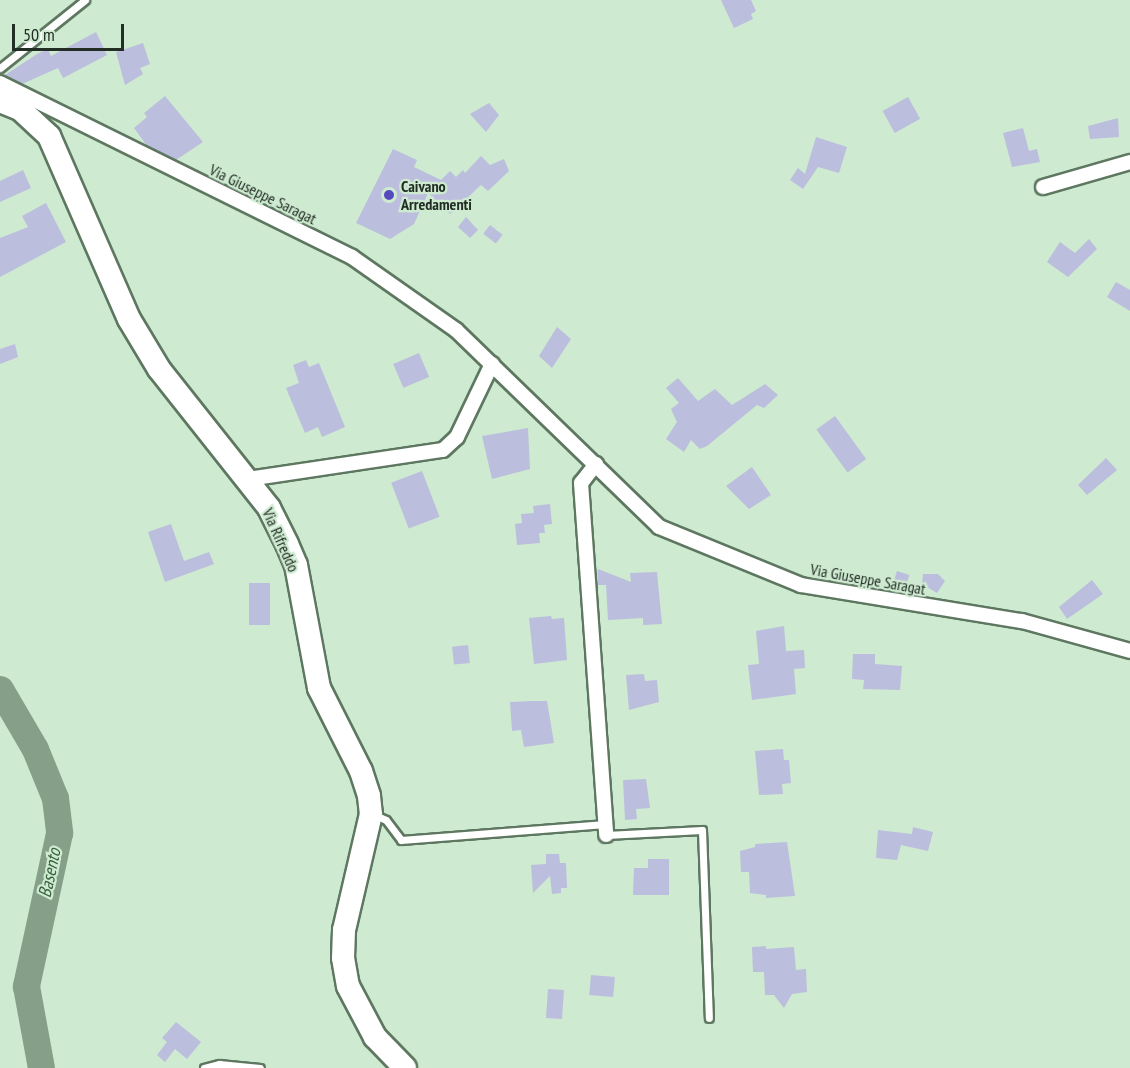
<!DOCTYPE html>
<html>
<head>
<meta charset="utf-8">
<style>
  body { margin:0 }
  #map { position:relative; width:1130px; height:1068px; overflow:hidden; background:#ceead1; font-family:"PT Sans Narrow",sans-serif }
  div>[style] { position:absolute }
  .river>* { height:27px; margin:-13.5px; padding:0 13.5px; transform-origin:13.5px; border-radius:13.5px; background:#869f88 }
  .building>* { inset:0; background:#bcbedd; transform-origin:0 0 }
  .roads { filter:drop-shadow(2px 0 #5e7760) drop-shadow(-2px 0 #5e7760) drop-shadow(0 2px #5e7760) drop-shadow(0 -2px #5e7760) }
  .service>* { height:7px; margin:-3.5px; padding:0 3.5px; transform-origin:3.5px; border-radius:3.5px; background:#fff }
  .minor>* { height:14px; margin:-7px; padding:0 7px; transform-origin:7px; border-radius:7px; background:#fff }
  .primary>* { height:22px; margin:-11px; padding:0 11px; transform-origin:11px; border-radius:11px; background:#fff }
  .dots>* { width:16px; height:16px; translate:-50% -50%; box-sizing:border-box; border:3px solid #ceead1; border-radius:50% }
  span { translate:-50% -50%; white-space:nowrap; text-align:center; line-height:1.15; -webkit-text-stroke:4.5px #ceead1; paint-order:stroke }
  .poi-label { font-size:16px; color:#222d24; font-weight:700 }
  .left { translate:0 -50%; text-align:left }
  .street-label { font-size:16px; color:#222d24 }
  .water-label { font-size:18px; color:#37613d; font-style:italic }
  .scale { position:absolute; left:12px; top:24px; width:112px; height:27px; box-sizing:border-box; border:3px solid #222d24; border-top:0; padding-left:8px; font-size:18px; line-height:21px; white-space:nowrap; color:#222d24; -webkit-text-stroke:4px #ceead1; paint-order:stroke }
</style>
</head>
<body>
<div id="map">
  <div class="river">
    <i style="left:0;top:689px;width:69px;rotate:59.7deg"></i>
    <i style="left:35px;top:749px;width:53px;rotate:67.8deg"></i>
    <i style="left:55px;top:798px;width:35px;rotate:83deg"></i>
    <i style="left:59px;top:833px;width:157px;rotate:102.2deg"></i>
    <i style="left:26px;top:986px;width:83px;rotate:79.6deg"></i>
  </div>
  <div class="building">
    <i style="clip-path:polygon(721px 0,751px 0,756px 11px,751px 14px,753px 19px,734px 28px)"></i>
    <i style="clip-path:polygon(96px 32px,107px 55px,63px 78px,58px 68px,22px 84px,5px 75px,37px 54px,48px 49px,51px 56px)"></i>
    <i style="clip-path:polygon(143px 43px,150px 64px,140px 68px,143px 74px,125px 85px,116px 52px)"></i>
    <i style="clip-path:polygon(165px 96px,203px 142px,176px 160px,147px 146px,134px 128px,147px 117px,144px 113px)"></i>
    <i style="left:908px;top:97px;width:25px;height:29px;rotate:61deg"></i>
    <i style="clip-path:polygon(489px 103px,499px 115px,486px 132px,470px 114px)"></i>
    <i style="clip-path:polygon(1118px 118px,1119px 137px,1090px 139px,1088px 126px)"></i>
    <i style="clip-path:polygon(1023px 128px,1029px 151px,1037px 149px,1040px 162px,1012px 167px,1003px 133px)"></i>
    <i style="clip-path:polygon(816px 137px,847px 147px,839px 173px,818px 167px,803px 189px,790px 180px,798px 168px,805px 174px)"></i>
    <i style="clip-path:polygon(393px 149px,417px 160px,414px 167px,441px 180px,450px 171px,456px 177px,463px 170px,465px 173px,481px 156px,490px 165px,504px 159px,509px 171px,488px 191px,481px 185px,450px 214px,428px 193px,414px 224px,390px 239px,356px 223px)"></i>
    <i style="clip-path:polygon(23px 170px,31px 188px,0 202px,0 181px)"></i>
    <i style="clip-path:polygon(46px 203px,66px 242px,0 277px,0 238px,28px 227px,22px 216px)"></i>
    <i style="clip-path:polygon(466px 217px,478px 230px,470px 238px,458px 227px)"></i>
    <i style="left:490px;top:225px;width:16px;height:11px;rotate:38deg"></i>
    <i style="clip-path:polygon(1089px 239px,1097px 249px,1068px 277px,1047px 262px,1060px 242px,1075px 253px)"></i>
    <i style="clip-path:polygon(1116px 282px,1130px 290px,1130px 311px,1107px 297px)"></i>
    <i style="clip-path:polygon(557px 327px,571px 339px,552px 368px,539px 356px)"></i>
    <i style="clip-path:polygon(15px 344px,18px 357px,0 364px,0 349px)"></i>
    <i style="left:419px;top:353px;width:26px;height:28px;rotate:67deg"></i>
    <i style="clip-path:polygon(306px 360px,309px 367px,319px 363px,345px 427px,322px 437px,318px 427px,305px 433px,286px 388px,299px 383px,293px 365px)"></i>
    <i style="clip-path:polygon(678px 378px,698px 401px,715px 389px,732px 405px,765px 384px,778px 395px,764px 408px,757px 405px,707px 446px,700px 449px,691px 440px,684px 452px,666px 439px,677px 422px,671px 409px,679px 403px,666px 388px)"></i>
    <i style="left:835px;top:416px;width:53px;height:23px;rotate:54deg"></i>
    <i style="clip-path:polygon(528px 428px,530px 469px,492px 479px,482px 436px)"></i>
    <i style="clip-path:polygon(1106px 458px,1117px 470px,1087px 495px,1078px 485px)"></i>
    <i style="clip-path:polygon(752px 467px,771px 495px,749px 509px,726px 486px)"></i>
    <i style="left:422px;top:471px;width:49px;height:33px;rotate:69deg"></i>
    <i style="clip-path:polygon(550px 504px,552px 524px,544px 525px,545px 533px,539px 533px,540px 543px,517px 545px,515px 524px,522px 523px,521px 514px,534px 513px,533px 506px)"></i>
    <i style="clip-path:polygon(171px 524px,184px 561px,209px 552px,214px 564px,165px 582px,148px 532px)"></i>
    <i style="clip-path:polygon(598px 569px,631px 582px,630px 573px,657px 572px,662px 624px,643px 625px,643px 618px,608px 620px,606px 585px,597px 585px)"></i>
    <i style="left:897px;top:571px;width:13px;height:16px;rotate:18deg"></i>
    <i style="clip-path:polygon(923px 574px,938px 574px,945px 581px,937px 593px,922px 584px)"></i>
    <i style="clip-path:polygon(1092px 580px,1103px 594px,1067px 619px,1059px 607px)"></i>
    <i style="left:249px;top:583px;width:21px;height:42px"></i>
    <i style="clip-path:polygon(551px 616px,552px 619px,564px 618px,567px 660px,534px 664px,529px 618px)"></i>
    <i style="clip-path:polygon(784px 626px,786px 651px,804px 650px,805px 668px,794px 669px,796px 694px,752px 700px,748px 665px,759px 664px,756px 631px)"></i>
    <i style="left:468px;top:645px;width:18px;height:16px;rotate:84deg"></i>
    <i style="clip-path:polygon(853px 654px,875px 654px,875px 664px,902px 666px,900px 690px,863px 689px,864px 680px,852px 679px)"></i>
    <i style="clip-path:polygon(644px 674px,645px 681px,657px 680px,659px 702px,629px 710px,626px 675px)"></i>
    <i style="clip-path:polygon(533px 701px,547px 701px,554px 743px,524px 747px,521px 730px,512px 731px,510px 702px)"></i>
    <i style="clip-path:polygon(783px 749px,784px 760px,789px 760px,791px 783px,782px 784px,783px 794px,759px 795px,755px 751px)"></i>
    <i style="clip-path:polygon(646px 779px,650px 808px,636px 809px,637px 819px,625px 820px,623px 780px)"></i>
    <i style="clip-path:polygon(913px 827px,933px 832px,928px 851px,901px 845px,897px 860px,876px 858px,878px 830px,912px 834px)"></i>
    <i style="clip-path:polygon(787px 842px,795px 896px,766px 898px,766px 895px,750px 893px,749px 872px,741px 872px,740px 851px,755px 847px,755px 844px)"></i>
    <i style="clip-path:polygon(546px 854px,559px 854px,560px 863px,566px 863px,567px 888px,561px 888px,561px 893px,552px 894px,550px 876px,533px 893px,531px 865px,546px 864px)"></i>
    <i style="clip-path:polygon(648px 859px,669px 859px,669px 895px,633px 895px,634px 868px,648px 868px)"></i>
    <i style="clip-path:polygon(766px 946px,766px 949px,794px 947px,796px 970px,806px 969px,807px 992px,792px 994px,784px 1008px,774px 995px,765px 995px,764px 972px,753px 972px,752px 947px)"></i>
    <i style="left:591px;top:975px;width:24px;height:20px;rotate:5deg"></i>
    <i style="left:548px;top:989px;width:16px;height:29px;rotate:4deg"></i>
    <i style="clip-path:polygon(176px 1022px,201px 1042px,187px 1059px,175px 1049px,165px 1062px,157px 1055px,167px 1042px,162px 1038px)"></i>
  </div>
  <div class="roads">
    <div class="service">
      <i style="left:0;top:68px;width:109px;rotate:-38.7deg"></i>
      <i style="left:373px;top:814px;width:14px;rotate:25deg"></i>
      <i style="left:386px;top:820px;width:25px;rotate:53deg"></i>
      <i style="left:401px;top:840px;width:205px;rotate:-4.5deg"></i>
      <i style="left:606px;top:835px;width:96px;rotate:-3deg"></i>
      <i style="left:702px;top:830px;width:188px;rotate:87.9deg"></i>
      <i style="left:204px;top:1068px;width:16px;rotate:-15deg"></i>
      <i style="left:219px;top:1064px;width:41px;rotate:5.6deg"></i>
    </div>
    <div class="minor">
      <i style="left:0;top:83px;width:393px;rotate:26.3deg"></i>
      <i style="left:352px;top:257px;width:127px;rotate:35.1deg"></i>
      <i style="left:456px;top:330px;width:283px;rotate:44.1deg"></i>
      <i style="left:659px;top:527px;width:153px;rotate:22.2deg"></i>
      <i style="left:801px;top:585px;width:224px;rotate:9.3deg"></i>
      <i style="left:1022px;top:621px;width:112px;rotate:15.5deg"></i>
      <i style="left:1043px;top:187px;width:91px;rotate:-16deg"></i>
      <i style="left:596px;top:464px;width:24px;rotate:128deg"></i>
      <i style="left:581px;top:483px;width:353px;rotate:85.9deg"></i>
      <i style="left:248px;top:479px;width:197px;rotate:-8.5deg"></i>
      <i style="left:443px;top:450px;width:19px;rotate:-43deg"></i>
      <i style="left:457px;top:437px;width:81px;rotate:-64.4deg"></i>
    </div>
    <div class="primary">
      <i style="left:0;top:101px;width:22px;rotate:22deg"></i>
      <i style="left:20px;top:109px;width:40px;rotate:43deg"></i>
      <i style="left:49px;top:136px;width:200px;rotate:66.4deg"></i>
      <i style="left:129px;top:319px;width:58px;rotate:59deg"></i>
      <i style="left:159px;top:369px;width:177px;rotate:51.6deg"></i>
      <i style="left:269px;top:508px;width:40px;rotate:63.4deg"></i>
      <i style="left:287px;top:544px;width:23px;rotate:67deg"></i>
      <i style="left:296px;top:565px;width:125px;rotate:79.4deg"></i>
      <i style="left:319px;top:688px;width:93px;rotate:63.2deg"></i>
      <i style="left:361px;top:771px;width:26px;rotate:72deg"></i>
      <i style="left:369px;top:796px;width:18px;rotate:84deg"></i>
      <i style="left:371px;top:814px;width:119px;rotate:103.1deg"></i>
      <i style="left:344px;top:930px;width:28px;rotate:92deg"></i>
      <i style="left:343px;top:958px;width:28px;rotate:80deg"></i>
      <i style="left:348px;top:986px;width:58px;rotate:62.1deg"></i>
      <i style="left:375px;top:1037px;width:43px;rotate:45.9deg"></i>
    </div>
  </div>
  <div class="dots">
    <i style="left:389px;top:195px;background:#5549c0"></i>
  </div>
  <div class="poi-label">
    <span class="left" style="left:401px;top:195px">Caivano<br>Arredamenti</span>
  </div>
  <div class="street-label">
    <span style="left:263px;top:194px;rotate:26deg">Via Giuseppe Saragat</span>
    <span style="left:281px;top:540px;rotate:66deg">Via Rifreddo</span>
    <span style="left:868px;top:579px;rotate:10deg">Via Giuseppe Saragat</span>
  </div>
  <div class="water-label">
    <span style="left:50px;top:873px;rotate:-78deg">Basento</span>
  </div>
  <div class="scale">50 m</div>
</div>
</body>
</html>
